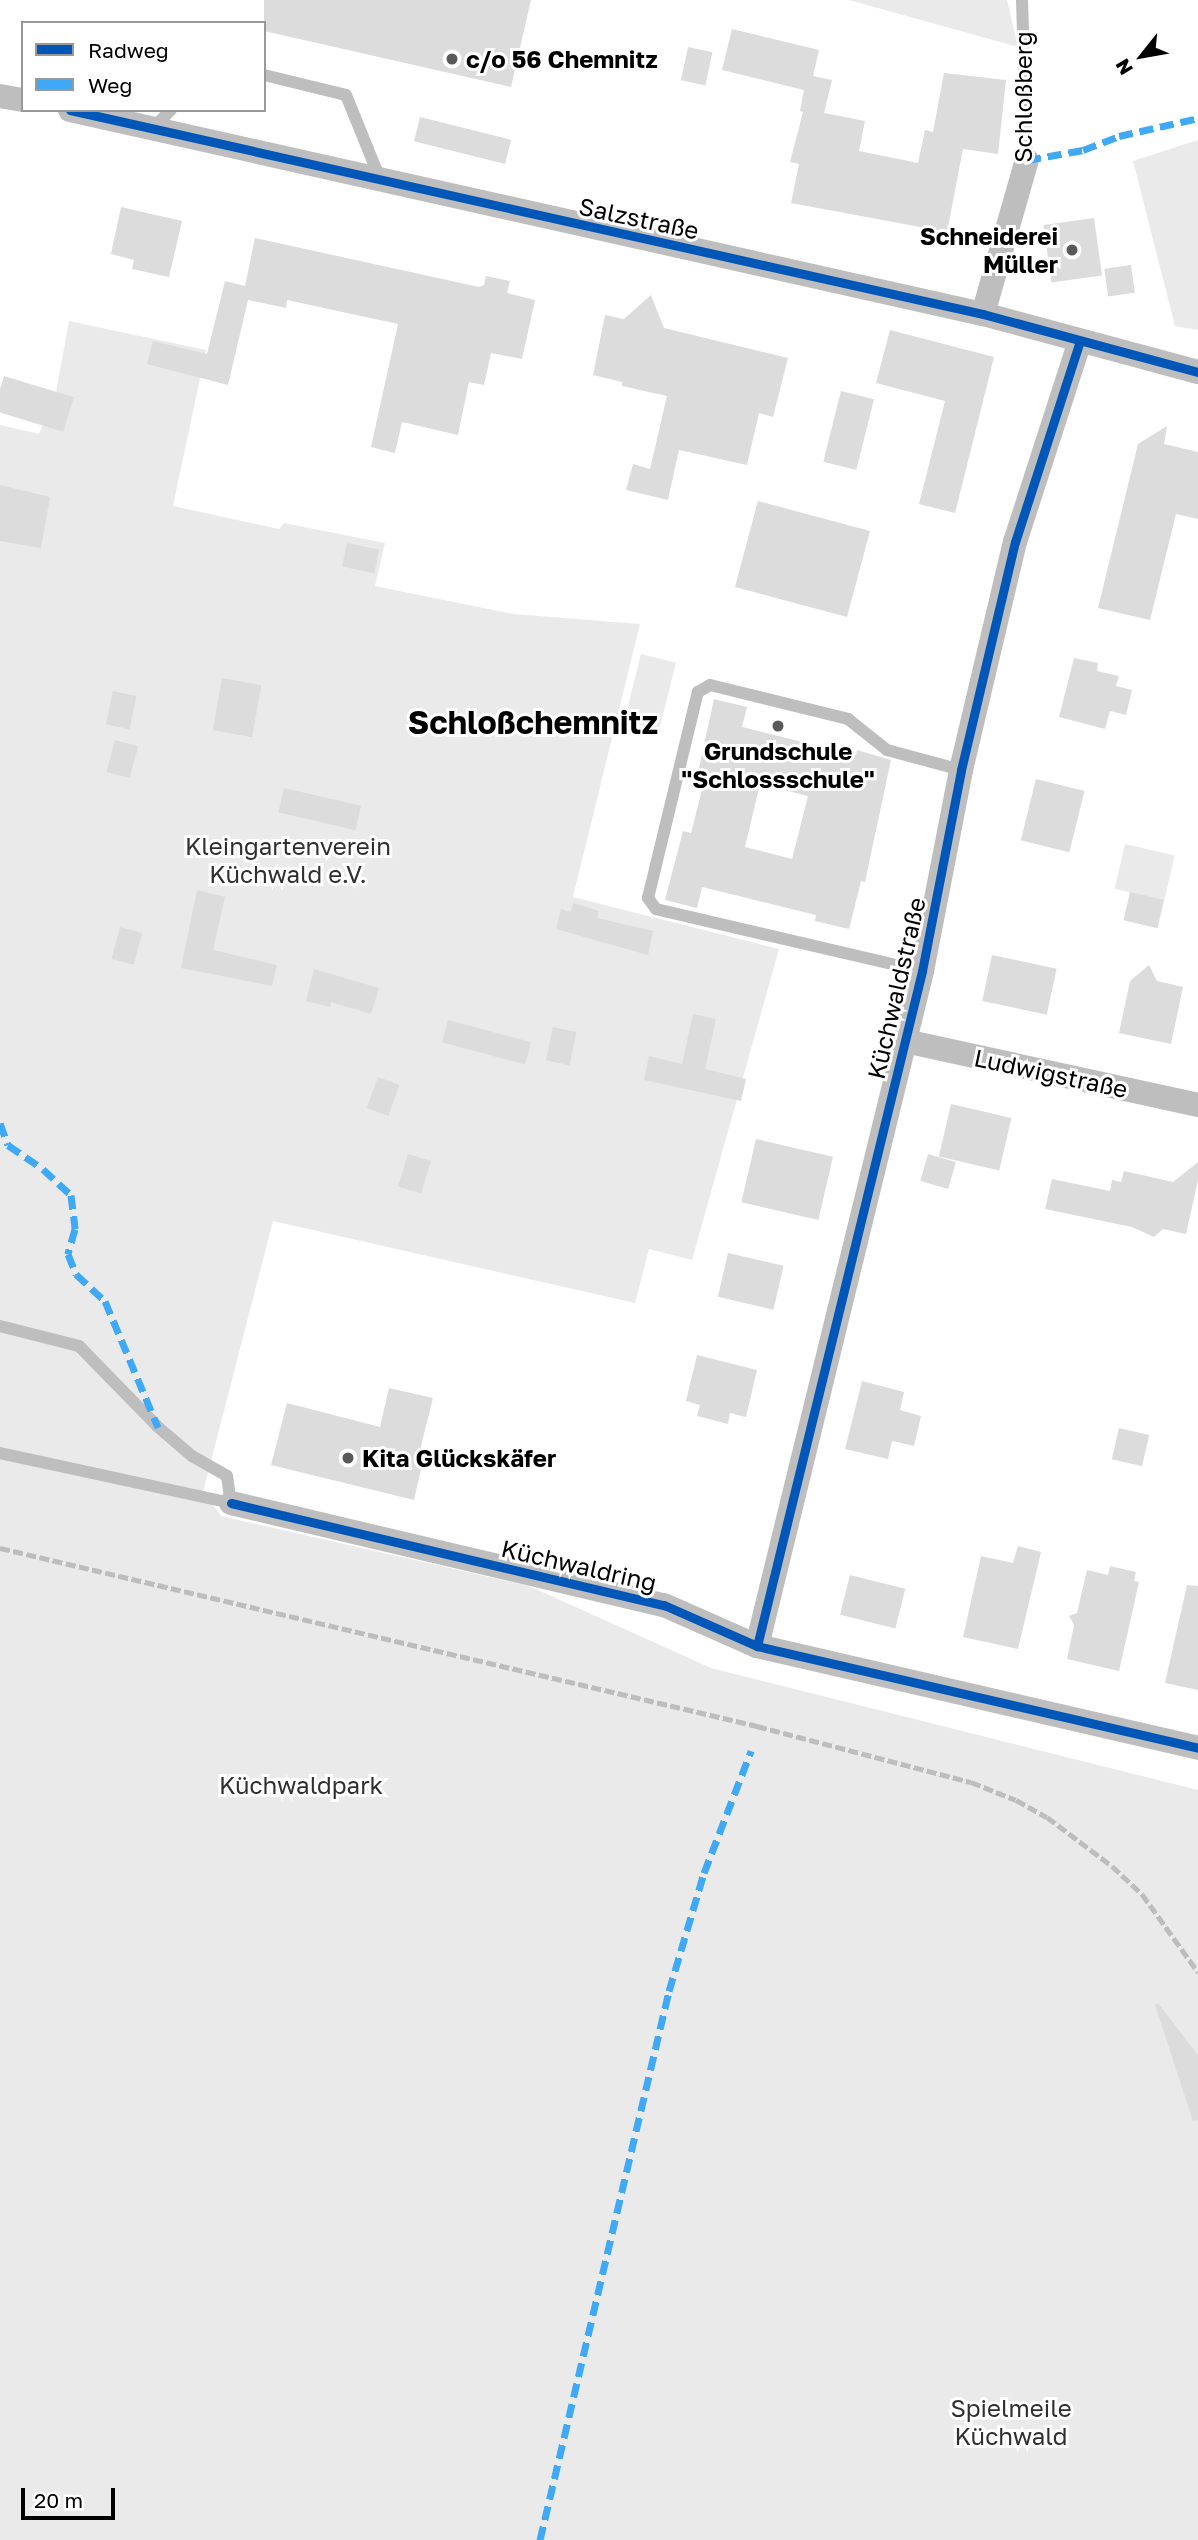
<!DOCTYPE html>
<html>
<head>
<meta charset="utf-8">
<style>
  body { margin:0 }
  #map { position:relative; width:1198px; height:2540px; overflow:hidden; background:#fff; font-family:"Golos Text",sans-serif }
  div>[style] { position:absolute }
  .green>* { inset:0; background:#eaeaea; transform-origin:0 0 }
  .building>* { inset:0; background:#dcdcdc; transform-origin:0 0 }
  .lane>* { height:12px; margin:-6px; padding:0 6px; transform-origin:6px; border-radius:6px; background:#bebebe }
  .street>* { height:24px; margin:-12px; padding:0 12px; transform-origin:12px; border-radius:12px; background:#bebebe }
  .rail>* { height:5px; margin-top:-2.5px; transform-origin:0; background:repeating-linear-gradient(90deg,#bdbdbd 0 10px,transparent 0 13.5px) }
  .quiet>* { height:7px; margin-top:-3.5px; transform-origin:0; background:repeating-linear-gradient(90deg,#3fa9f5 0 14px,transparent 0 21px) }
  .cycleway>* { height:9px; margin:-4.5px; padding:0 4.5px; transform-origin:4.5px; border-radius:4.5px; background:#0057b8 }
  .dots>* { width:19px; height:19px; translate:-50% -50%; box-sizing:border-box; border:4px solid #fff; border-radius:50% }
  span { translate:-50% -50%; white-space:nowrap; text-align:center; line-height:1.15; -webkit-text-stroke:6px #fff; paint-order:stroke }
  .poi-label { font-size:24px; color:#000; font-weight:700 }
  .left { translate:0 -50%; text-align:left }
  .right { translate:-100% -50%; text-align:right }
  .street-label { font-size:24px; color:#000 }
  .park-label { font-size:24px; color:#2f2f2f }
  .district-label { font-size:32px; color:#000; font-weight:700 }
  .legend { position:absolute; left:21px; top:21px; width:245px; height:91px; box-sizing:border-box; background:#fff; border:2px solid #999; margin:0; padding:9px 12px; list-style:none; font-size:21px; color:#000 }
  .legend li { display:flex; align-items:center; gap:14px; height:35px }
  .legend b { width:35px; border:2px solid #999 }
  .north { position:absolute; left:1107px; top:21px; width:70px; height:70px; -webkit-text-stroke:5px #fff; paint-order:stroke; rotate:239deg; font-size:19px; font-weight:700; line-height:28px; text-align:center; color:#000 }
  .north::after { content:''; display:block; margin:auto; width:24px; height:32px; background:#000; clip-path:polygon(50% 0,100% 100%,50% 72%,0 100%) }
  .scale { position:absolute; left:21px; top:2488px; width:94px; height:32px; box-sizing:border-box; border:4px solid #000; border-top:0; padding-left:9px; font-size:21px; line-height:24px; white-space:nowrap; color:#000; -webkit-text-stroke:5px #fff; paint-order:stroke }
</style>
</head>
<body>
<div id="map">
  <div class="green">
    <i style="clip-path:polygon(847px 0,1007px 0,1018px 47px,849px 0)"></i>
    <i style="clip-path:polygon(1198px 140px,1198px 330px,1175px 326px,1133px 161px)"></i>
    <i style="clip-path:polygon(69px 321px,206px 350px,173px 506px,279px 529px,284px 523px,385px 543px,375px 586px,513px 614px,640px 624px,573px 897px,779px 949px,692px 1260px,649px 1249px,635px 1303px,273px 1221px,203px 1492px,221px 1516px,529px 1586px,711px 1668px,1198px 1790px,1198px 2540px,0 2540px,0 425px,39px 434px,56px 392px)"></i>
    <i style="left:641px;top:654px;width:36px;height:69px;rotate:14deg"></i>
    <i style="left:1125px;top:844px;width:51px;height:46px;rotate:13deg"></i>
  </div>
  <div class="building">
    <i style="clip-path:polygon(264px 0,531px 0,511px 87px,264px 31px)"></i>
    <i style="clip-path:polygon(732px 29px,819px 50px,813px 76px,832px 80px,824px 113px,865px 121px,859px 151px,918px 163px,925px 130px,933px 132px,944px 73px,1006px 80px,998px 154px,963px 149px,947px 232px,791px 203px,799px 164px,790px 162px,803px 112px,800px 111px,804px 90px,722px 70px)"></i>
    <i style="left:688px;top:47px;width:25px;height:34px;rotate:12deg"></i>
    <i style="left:420px;top:117px;width:94px;height:25px;rotate:14deg"></i>
    <i style="clip-path:polygon(121px 207px,182px 221px,169px 277px,132px 269px,134px 260px,111px 254px)"></i>
    <i style="left:1094px;top:218px;width:58px;height:51px;rotate:82deg"></i>
    <i style="clip-path:polygon(255px 238px,479px 287px,484px 285px,486px 276px,510px 281px,507px 293px,535px 300px,522px 359px,491px 353px,484px 385px,469px 382px,458px 435px,402px 422px,395px 453px,371px 447px,398px 324px,287px 300px,286px 308px,248px 300px,228px 385px,147px 364px,153px 341px,207px 354px,225px 281px,245px 286px)"></i>
    <i style="left:1131px;top:265px;width:28px;height:27px;rotate:82deg"></i>
    <i style="clip-path:polygon(651px 295px,664px 328px,788px 358px,773px 417px,759px 413px,747px 465px,679px 450px,668px 500px,626px 490px,633px 464px,650px 469px,667px 396px,622px 386px,622px 382px,593px 375px,605px 315px,624px 319px)"></i>
    <i style="clip-path:polygon(890px 330px,994px 357px,955px 513px,919px 504px,945px 401px,876px 383px)"></i>
    <i style="left:4px;top:376px;width:73px;height:36px;rotate:17deg"></i>
    <i style="left:841px;top:391px;width:34px;height:73px;rotate:14deg"></i>
    <i style="clip-path:polygon(1167px 426px,1164px 444px,1198px 452px,1198px 519px,1176px 514px,1150px 620px,1098px 608px,1138px 444px)"></i>
    <i style="clip-path:polygon(0 485px,50px 497px,41px 548px,0 541px)"></i>
    <i style="left:758px;top:501px;width:116px;height:89px;rotate:15deg"></i>
    <i style="left:347px;top:543px;width:33px;height:24px;rotate:12deg"></i>
    <i style="clip-path:polygon(1074px 658px,1098px 663px,1097px 671px,1119px 676px,1116px 686px,1132px 690px,1126px 715px,1110px 711px,1105px 729px,1059px 717px)"></i>
    <i style="left:222px;top:678px;width:40px;height:53px;rotate:10deg"></i>
    <i style="left:113px;top:691px;width:24px;height:34px;rotate:12deg"></i>
    <i style="clip-path:polygon(evenodd,714px 699px,747px 707px,742px 727px,856px 755px,857px 750px,891px 760px,865px 882px,861px 881px,849px 929px,815px 921px,816px 915px,702px 887px,697px 908px,665px 900px,683px 831px,691px 833px,707px 770px,699px 768px,714px 699px,760px 784px,808px 796px,792px 859px,745px 847px,760px 784px)"></i>
    <i style="left:115px;top:740px;width:24px;height:33px;rotate:15deg"></i>
    <i style="left:1036px;top:779px;width:50px;height:63px;rotate:14deg"></i>
    <i style="left:284px;top:788px;width:79px;height:25px;rotate:13deg"></i>
    <i style="clip-path:polygon(197px 890px,225px 897px,213px 950px,277px 965px,272px 986px,181px 968px)"></i>
    <i style="left:1130px;top:892px;width:35px;height:29px;rotate:13deg"></i>
    <i style="clip-path:polygon(573px 903px,599px 911px,597px 918px,653px 931px,648px 955px,556px 929px,561px 909px,571px 912px)"></i>
    <i style="left:120px;top:927px;width:23px;height:33px;rotate:15deg"></i>
    <i style="left:992px;top:955px;width:66px;height:47px;rotate:12deg"></i>
    <i style="clip-path:polygon(1149px 965px,1157px 981px,1183px 987px,1171px 1044px,1119px 1033px,1130px 981px)"></i>
    <i style="clip-path:polygon(314px 969px,379px 988px,371px 1014px,331px 1002px,330px 1007px,306px 1001px)"></i>
    <i style="clip-path:polygon(693px 1014px,716px 1019px,705px 1069px,746px 1079px,741px 1101px,644px 1080px,649px 1056px,682px 1064px)"></i>
    <i style="left:448px;top:1020px;width:86px;height:23px;rotate:15deg"></i>
    <i style="left:553px;top:1027px;width:24px;height:34px;rotate:12deg"></i>
    <i style="left:378px;top:1077px;width:23px;height:33px;rotate:20deg"></i>
    <i style="left:951px;top:1104px;width:62px;height:54px;rotate:13deg"></i>
    <i style="left:756px;top:1139px;width:79px;height:65px;rotate:13deg"></i>
    <i style="left:408px;top:1154px;width:24px;height:34px;rotate:17deg"></i>
    <i style="left:928px;top:1154px;width:29px;height:28px;rotate:16deg"></i>
    <i style="clip-path:polygon(1198px 1162px,1198px 1180px,1186px 1234px,1163px 1229px,1154px 1237px,1132px 1227px,1045px 1209px,1052px 1179px,1110px 1191px,1112px 1180px,1121px 1182px,1124px 1171px,1173px 1182px)"></i>
    <i style="left:728px;top:1253px;width:57px;height:45px;rotate:13deg"></i>
    <i style="clip-path:polygon(697px 1355px,757px 1370px,746px 1417px,730px 1413px,728px 1424px,697px 1416px,700px 1405px,686px 1401px)"></i>
    <i style="clip-path:polygon(862px 1381px,904px 1392px,900px 1410px,921px 1416px,914px 1446px,892px 1441px,888px 1459px,845px 1449px)"></i>
    <i style="clip-path:polygon(389px 1388px,433px 1398px,420px 1450px,425px 1452px,414px 1500px,271px 1465px,287px 1403px,380px 1427px)"></i>
    <i style="left:1119px;top:1428px;width:31px;height:32px;rotate:13deg"></i>
    <i style="clip-path:polygon(1018px 1546px,1041px 1552px,1018px 1649px,963px 1637px,981px 1556px,1013px 1563px)"></i>
    <i style="clip-path:polygon(1110px 1566px,1136px 1572px,1134px 1581px,1139px 1582px,1119px 1671px,1067px 1659px,1074px 1625px,1069px 1616px,1077px 1613px,1087px 1570px,1108px 1575px)"></i>
    <i style="left:850px;top:1575px;width:57px;height:41px;rotate:14deg"></i>
    <i style="clip-path:polygon(1187px 1585px,1198px 1586px,1198px 1690px,1165px 1683px)"></i>
    <i style="clip-path:polygon(1158px 2003px,1198px 2055px,1198px 2120px,1193px 2121px,1155px 2005px)"></i>
  </div>
  <div class="lane">
    <i style="left:1022px;top:0;width:160px;rotate:88.2deg"></i>
    <i style="left:264px;top:75px;width:84px;rotate:13.7deg"></i>
    <i style="left:346px;top:95px;width:93px;rotate:67.9deg"></i>
    <i style="left:153px;top:128px;width:25px;rotate:-45deg"></i>
    <i style="left:922px;top:971px;width:273px;rotate:-166.9deg"></i>
    <i style="left:656px;top:909px;width:14px;rotate:-126deg"></i>
    <i style="left:648px;top:898px;width:212px;rotate:-76.4deg"></i>
    <i style="left:698px;top:692px;width:14px;rotate:-30deg"></i>
    <i style="left:710px;top:685px;width:142px;rotate:13.8deg"></i>
    <i style="left:848px;top:719px;width:50px;rotate:38.5deg"></i>
    <i style="left:887px;top:750px;width:77px;rotate:15.1deg"></i>
    <i style="left:0;top:1326px;width:81px;rotate:14.2deg"></i>
    <i style="left:79px;top:1346px;width:113px;rotate:45.7deg"></i>
    <i style="left:158px;top:1427px;width:45px;rotate:40.5deg"></i>
    <i style="left:192px;top:1456px;width:40px;rotate:29.7deg"></i>
    <i style="left:227px;top:1476px;width:27px;rotate:82deg"></i>
    <i style="left:231px;top:1503px;width:236px;rotate:-167.8deg"></i>
  </div>
  <div class="street">
    <i style="left:0;top:96px;width:23px;rotate:10deg"></i>
    <i style="left:70px;top:110px;width:936px;rotate:12.6deg"></i>
    <i style="left:983px;top:314px;width:223px;rotate:15.1deg"></i>
    <i style="left:983px;top:314px;width:160px;rotate:-74.1deg"></i>
    <i style="left:905px;top:1041px;width:300px;rotate:12.3deg"></i>
    <i style="left:231px;top:1503px;width:445px;rotate:13.3deg"></i>
    <i style="left:664px;top:1605px;width:102px;rotate:23.8deg"></i>
    <i style="left:757px;top:1646px;width:453px;rotate:13deg"></i>
    <i style="left:757px;top:1646px;width:695px;rotate:-76.26deg"></i>
    <i style="left:922px;top:971px;width:205px;rotate:-79deg"></i>
    <i style="left:961px;top:770px;width:234px;rotate:-76.7deg"></i>
    <i style="left:1015px;top:542px;width:211px;rotate:-72.1deg"></i>
  </div>
  <div class="rail">
    <i style="left:0;top:1548px;width:778px;rotate:13.23deg"></i>
    <i style="left:757px;top:1726px;width:221px;rotate:14.7deg"></i>
    <i style="left:971px;top:1782px;width:48px;rotate:21.8deg"></i>
    <i style="left:1016px;top:1800px;width:35px;rotate:29deg"></i>
    <i style="left:1047px;top:1817px;width:81px;rotate:37deg"></i>
    <i style="left:1112px;top:1866px;width:41px;rotate:43deg"></i>
    <i style="left:1142px;top:1894px;width:96px;rotate:54.3deg"></i>
  </div>
  <div class="quiet">
    <i style="left:1027px;top:160px;width:57px;rotate:-10.1deg"></i>
    <i style="left:1083px;top:150px;width:39px;rotate:-21deg"></i>
    <i style="left:1119px;top:136px;width:81px;rotate:-12.8deg"></i>
    <i style="left:0;top:1123px;width:23px;rotate:70deg"></i>
    <i style="left:8px;top:1145px;width:42px;rotate:34.4deg"></i>
    <i style="left:43px;top:1169px;width:38px;rotate:43deg"></i>
    <i style="left:71px;top:1195px;width:34px;rotate:83deg"></i>
    <i style="left:75px;top:1229px;width:26px;rotate:106deg"></i>
    <i style="left:68px;top:1254px;width:22px;rotate:68deg"></i>
    <i style="left:76px;top:1274px;width:40px;rotate:43deg"></i>
    <i style="left:105px;top:1301px;width:137px;rotate:67.2deg"></i>
    <i style="left:540px;top:2540px;width:564px;rotate:-76.78deg"></i>
    <i style="left:669px;top:1991px;width:123px;rotate:-73.5deg"></i>
    <i style="left:704px;top:1873px;width:131px;rotate:-68.9deg"></i>
  </div>
  <div class="cycleway">
    <i style="left:70px;top:110px;width:936px;rotate:12.6deg"></i>
    <i style="left:983px;top:314px;width:223px;rotate:15.1deg"></i>
    <i style="left:231px;top:1503px;width:445px;rotate:13.3deg"></i>
    <i style="left:664px;top:1605px;width:102px;rotate:23.8deg"></i>
    <i style="left:757px;top:1646px;width:453px;rotate:13deg"></i>
    <i style="left:757px;top:1646px;width:695px;rotate:-76.26deg"></i>
    <i style="left:922px;top:971px;width:205px;rotate:-79deg"></i>
    <i style="left:961px;top:770px;width:234px;rotate:-76.7deg"></i>
    <i style="left:1015px;top:542px;width:211px;rotate:-72.1deg"></i>
  </div>
  <div class="dots">
    <i style="left:452px;top:59px;background:#595959"></i>
    <i style="left:1072px;top:250px;background:#595959"></i>
    <i style="left:778px;top:726px;background:#595959"></i>
    <i style="left:348px;top:1458px;background:#595959"></i>
  </div>
  <div class="poi-label">
    <span class="left" style="left:466px;top:59px">c/o 56 Chemnitz</span>
    <span class="right" style="left:1058px;top:250px">Schneiderei<br>Müller</span>
    <span style="left:778px;top:765px">Grundschule<br>"Schlossschule"</span>
    <span class="left" style="left:362px;top:1458px">Kita Glückskäfer</span>
  </div>
  <div class="street-label">
    <span style="left:1023px;top:97px;rotate:-90deg">Schloßberg</span>
    <span style="left:639px;top:218px;rotate:12deg">Salzstraße</span>
    <span style="left:896px;top:988px;rotate:-77deg">Küchwaldstraße</span>
    <span style="left:1051px;top:1073px;rotate:12deg">Ludwigstraße</span>
    <span style="left:579px;top:1565px;rotate:13deg">Küchwaldring</span>
  </div>
  <div class="park-label">
    <span style="left:288px;top:860px">Kleingartenverein<br>Küchwald e.V.</span>
    <span style="left:301px;top:1785px">Küchwaldpark</span>
    <span style="left:1011px;top:2422px">Spielmeile<br>Küchwald</span>
  </div>
  <div class="district-label">
    <span style="left:533px;top:722px">Schloßchemnitz</span>
  </div>
  <ul class="legend">
  <li><b style="height:9px;background:#0057b8"></b>Radweg</li>
  <li><b style="height:9px;background:#3fa9f5"></b>Weg</li>
  </ul>
  <div class="north">N</div>
  <div class="scale">20 m</div>
</div>
</body>
</html>
